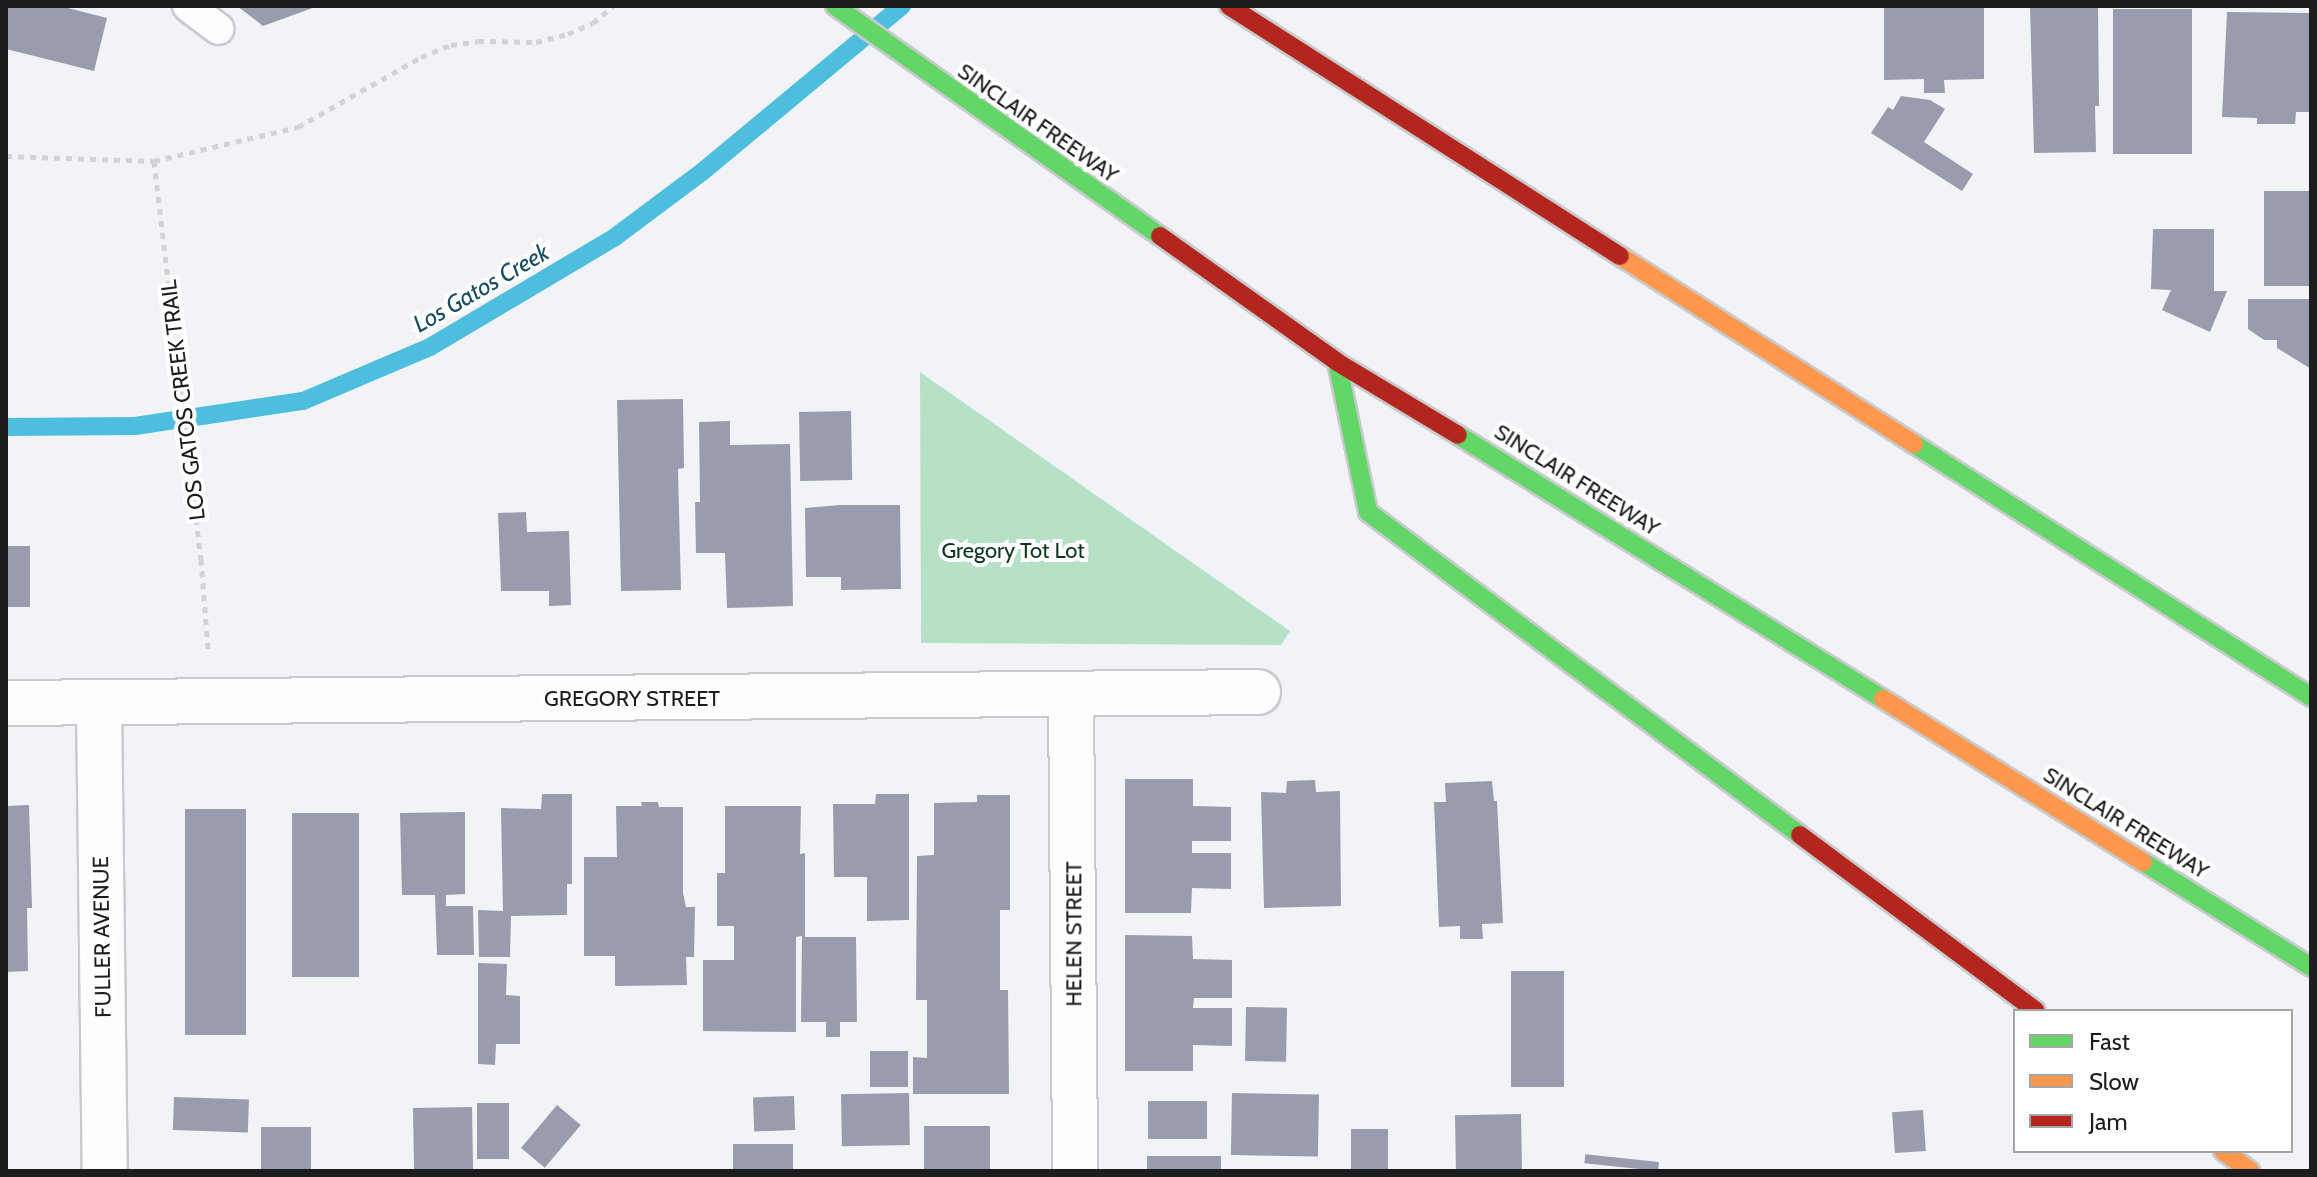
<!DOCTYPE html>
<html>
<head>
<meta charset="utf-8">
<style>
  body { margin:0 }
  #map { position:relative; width:2317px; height:1177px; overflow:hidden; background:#f2f3f6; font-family:Cabin,sans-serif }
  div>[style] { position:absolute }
  .green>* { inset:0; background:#b7e1c7 }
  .stream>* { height:18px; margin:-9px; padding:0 9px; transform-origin:9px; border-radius:9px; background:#4dbede }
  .building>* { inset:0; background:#989cac; transform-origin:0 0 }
  .path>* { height:5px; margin-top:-2.5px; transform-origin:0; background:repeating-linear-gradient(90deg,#d3d3d4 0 6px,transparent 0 12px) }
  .roads { filter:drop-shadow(2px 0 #c9cacd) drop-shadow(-2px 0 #c9cacd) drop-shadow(0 2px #c9cacd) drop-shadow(0 -2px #c9cacd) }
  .lane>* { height:30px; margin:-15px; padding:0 15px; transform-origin:15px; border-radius:15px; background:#fdfdfe }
  .street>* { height:44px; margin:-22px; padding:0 22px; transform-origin:22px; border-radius:22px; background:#fdfdfe }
  .fast>* { height:18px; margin:-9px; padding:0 9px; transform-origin:9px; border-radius:9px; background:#63d668 }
  .slow>* { height:18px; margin:-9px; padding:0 9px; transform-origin:9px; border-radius:9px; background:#ff974d }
  .jam>* { height:18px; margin:-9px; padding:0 9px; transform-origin:9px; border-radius:9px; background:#b3261e }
  span { translate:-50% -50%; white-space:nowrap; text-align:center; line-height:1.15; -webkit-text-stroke:8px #fff; paint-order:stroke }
  .street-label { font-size:22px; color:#1c1d1f }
  .park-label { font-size:22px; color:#0b351d }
  .water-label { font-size:24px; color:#184d60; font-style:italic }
  .frame { position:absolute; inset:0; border:8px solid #1c1d1f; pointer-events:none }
  .legend { position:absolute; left:2013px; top:1009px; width:280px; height:144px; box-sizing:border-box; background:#fff; border:2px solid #a4a5a5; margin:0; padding:10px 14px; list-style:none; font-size:24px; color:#1c1d1f }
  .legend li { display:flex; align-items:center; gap:16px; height:40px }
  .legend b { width:40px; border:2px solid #a4a5a5 }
</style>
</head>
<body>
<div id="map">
  <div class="green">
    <i style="clip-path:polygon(920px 372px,1290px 631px,1281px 645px,921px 643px)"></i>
  </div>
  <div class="stream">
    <i style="left:6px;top:427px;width:129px;rotate:-0.4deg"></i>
    <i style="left:135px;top:426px;width:170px;rotate:-8.5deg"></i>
    <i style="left:303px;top:401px;width:138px;rotate:-23deg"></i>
    <i style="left:430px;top:347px;width:215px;rotate:-30.7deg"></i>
    <i style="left:615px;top:237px;width:109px;rotate:-36.8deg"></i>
    <i style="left:702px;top:172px;width:260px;rotate:-39.7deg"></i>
  </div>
  <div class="building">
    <i style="clip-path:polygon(6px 6px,60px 6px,107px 18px,94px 71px,6px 49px)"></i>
    <i style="clip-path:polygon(237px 6px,318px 6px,263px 26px)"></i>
    <i style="clip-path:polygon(1984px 6px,1984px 79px,1944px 80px,1945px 93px,1924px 93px,1924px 79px,1884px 80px,1884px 7px)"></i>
    <i style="clip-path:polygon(2030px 6px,2098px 7px,2099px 106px,2095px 106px,2096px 152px,2034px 153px)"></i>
    <i style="left:2113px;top:9px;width:79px;height:145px"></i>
    <i style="clip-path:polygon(2227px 12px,2311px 13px,2311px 112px,2296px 112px,2295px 124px,2257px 124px,2257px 118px,2222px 117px)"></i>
    <i style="clip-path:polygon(1901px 96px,1930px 100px,1945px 109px,1924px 142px,1973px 174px,1962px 191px,1871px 133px,1888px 107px,1893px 110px)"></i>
    <i style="left:2264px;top:191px;width:47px;height:95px"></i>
    <i style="clip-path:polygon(2153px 229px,2214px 229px,2214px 291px,2227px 291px,2210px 332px,2162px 310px,2171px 290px,2151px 289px)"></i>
    <i style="clip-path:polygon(2248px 299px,2311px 299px,2311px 369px,2277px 348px,2277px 340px,2264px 340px,2248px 329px)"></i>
    <i style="clip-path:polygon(683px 399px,684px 468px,678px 469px,681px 590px,621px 591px,617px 400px)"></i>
    <i style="left:851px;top:411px;width:69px;height:52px;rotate:89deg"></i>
    <i style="clip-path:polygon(730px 421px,730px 445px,790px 444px,793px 606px,727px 608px,725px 553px,696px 553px,695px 502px,700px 502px,699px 422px)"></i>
    <i style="clip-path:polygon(840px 505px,900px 505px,901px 589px,841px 590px,841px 577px,806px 577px,805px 508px)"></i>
    <i style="clip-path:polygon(526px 512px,527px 532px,569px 531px,571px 605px,549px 606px,549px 591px,501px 591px,498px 513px)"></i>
    <i style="left:6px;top:546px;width:24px;height:61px"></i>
    <i style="clip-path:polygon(1125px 779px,1193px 779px,1193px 806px,1231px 807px,1231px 841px,1192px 841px,1192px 853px,1231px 853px,1231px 889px,1192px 888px,1191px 913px,1125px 913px)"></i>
    <i style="clip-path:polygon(1315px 780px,1316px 792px,1340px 791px,1341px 906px,1264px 908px,1261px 792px,1286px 793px,1287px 781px)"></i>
    <i style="clip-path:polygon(1492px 781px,1494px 801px,1497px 801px,1503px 923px,1482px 924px,1483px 939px,1460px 939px,1460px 926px,1439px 927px,1434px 802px,1446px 802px,1445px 783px)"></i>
    <i style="clip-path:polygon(542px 794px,572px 794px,572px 884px,567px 884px,567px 915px,511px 916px,510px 957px,479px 957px,478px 910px,503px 911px,501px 808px,541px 809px)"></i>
    <i style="clip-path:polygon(876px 794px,909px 794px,909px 920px,867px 921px,867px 877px,834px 877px,833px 804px,875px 804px)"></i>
    <i style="clip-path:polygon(977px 795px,1010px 795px,1010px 910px,1000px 910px,1000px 990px,1008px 990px,1009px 1094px,913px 1094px,913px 1057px,927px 1058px,927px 1000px,916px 1000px,917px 856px,934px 855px,934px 803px,977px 802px)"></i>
    <i style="clip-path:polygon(641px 802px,658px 802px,659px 807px,683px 807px,683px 893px,686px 907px,695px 907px,694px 957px,686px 957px,687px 985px,615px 986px,615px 956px,584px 956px,584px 857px,617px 857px,616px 806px,642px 806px)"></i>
    <i style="clip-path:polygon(29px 805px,32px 908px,27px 908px,28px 971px,6px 972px,6px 806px)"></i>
    <i style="clip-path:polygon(725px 806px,801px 806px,800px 854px,805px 853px,805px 937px,856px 937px,857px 1022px,840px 1022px,840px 1037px,826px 1037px,826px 1022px,801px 1022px,802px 936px,796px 937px,796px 1032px,703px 1031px,703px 960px,734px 960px,734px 926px,717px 926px,717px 873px,725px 873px)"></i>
    <i style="left:185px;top:809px;width:61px;height:226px"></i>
    <i style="clip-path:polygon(465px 812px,465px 894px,446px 895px,446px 906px,473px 906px,474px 955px,437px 955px,435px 895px,402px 895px,400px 813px)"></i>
    <i style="left:292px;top:813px;width:67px;height:164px"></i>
    <i style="clip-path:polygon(1125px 935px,1192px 936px,1193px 959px,1232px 960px,1232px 998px,1194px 998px,1193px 1008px,1232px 1008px,1232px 1046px,1193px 1045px,1193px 1071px,1125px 1071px)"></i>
    <i style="clip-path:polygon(478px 963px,507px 964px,506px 995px,520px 996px,520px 1044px,496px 1044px,495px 1065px,478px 1064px)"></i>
    <i style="left:1511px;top:971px;width:53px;height:116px"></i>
    <i style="left:1246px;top:1007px;width:41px;height:54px;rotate:1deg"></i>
    <i style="left:870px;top:1051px;width:38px;height:36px"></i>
    <i style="left:909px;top:1093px;width:52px;height:68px;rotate:89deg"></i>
    <i style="left:1232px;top:1093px;width:87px;height:62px;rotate:1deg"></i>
    <i style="left:794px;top:1096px;width:34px;height:41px;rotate:88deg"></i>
    <i style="left:174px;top:1097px;width:75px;height:33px;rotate:2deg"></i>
    <i style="left:1148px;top:1101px;width:59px;height:38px"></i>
    <i style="left:477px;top:1103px;width:32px;height:56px"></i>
    <i style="left:557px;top:1105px;width:31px;height:56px;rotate:40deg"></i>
    <i style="left:472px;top:1107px;width:64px;height:59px;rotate:89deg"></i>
    <i style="left:1923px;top:1110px;width:41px;height:31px;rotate:86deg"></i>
    <i style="left:1521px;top:1114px;width:57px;height:66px;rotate:89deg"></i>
    <i style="left:990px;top:1126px;width:45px;height:66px;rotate:90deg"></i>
    <i style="left:261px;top:1127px;width:50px;height:44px"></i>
    <i style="left:1351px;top:1129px;width:37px;height:42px"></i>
    <i style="left:793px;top:1144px;width:27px;height:60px;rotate:90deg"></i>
    <i style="left:1221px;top:1156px;width:15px;height:74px;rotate:90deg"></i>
    <i style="left:1659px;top:1162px;width:9px;height:74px;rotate:96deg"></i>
  </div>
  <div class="path">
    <i style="left:6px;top:156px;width:148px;rotate:1.9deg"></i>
    <i style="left:154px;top:161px;width:148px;rotate:-13.3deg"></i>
    <i style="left:298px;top:127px;width:142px;rotate:-29.6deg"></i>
    <i style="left:421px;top:57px;width:32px;rotate:-22deg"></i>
    <i style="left:451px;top:45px;width:27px;rotate:-8deg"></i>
    <i style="left:478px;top:41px;width:58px;rotate:1deg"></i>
    <i style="left:536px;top:42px;width:33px;rotate:-14deg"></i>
    <i style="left:568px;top:34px;width:27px;rotate:-24deg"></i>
    <i style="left:593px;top:23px;width:26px;rotate:-40deg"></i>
    <i style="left:154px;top:161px;width:401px;rotate:83.3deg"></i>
    <i style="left:201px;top:559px;width:90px;rotate:85.6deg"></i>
  </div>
  <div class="roads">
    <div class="lane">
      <i style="left:188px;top:6px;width:38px;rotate:37deg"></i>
    </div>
    <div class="street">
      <i style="left:1071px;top:697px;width:474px;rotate:89.5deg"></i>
      <i style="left:6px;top:703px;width:1252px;rotate:-0.5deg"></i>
      <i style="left:99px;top:703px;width:468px;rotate:89.3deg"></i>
    </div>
    <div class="fast">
      <i style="left:835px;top:6px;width:398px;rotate:35.3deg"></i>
      <i style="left:1337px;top:362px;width:153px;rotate:78.3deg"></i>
      <i style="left:1368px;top:512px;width:539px;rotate:36.78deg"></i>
      <i style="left:1458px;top:435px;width:500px;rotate:31.85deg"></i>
      <i style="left:1914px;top:444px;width:471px;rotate:32.5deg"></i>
      <i style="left:2143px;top:862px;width:198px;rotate:32deg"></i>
    </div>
    <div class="slow">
      <i style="left:1620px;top:256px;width:349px;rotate:32.6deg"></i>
      <i style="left:1883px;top:699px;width:307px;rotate:32.1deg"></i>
      <i style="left:2223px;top:1151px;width:34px;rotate:36deg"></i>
    </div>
    <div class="jam">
      <i style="left:1229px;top:6px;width:464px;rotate:32.6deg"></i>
      <i style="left:1160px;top:236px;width:217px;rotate:35.4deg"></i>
      <i style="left:1337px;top:362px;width:141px;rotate:31.1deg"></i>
      <i style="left:1800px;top:835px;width:294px;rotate:36.7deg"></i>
    </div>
  </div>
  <div class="street-label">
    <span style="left:1038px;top:123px;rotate:35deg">SINCLAIR FREEWAY</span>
    <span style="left:183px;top:400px;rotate:-97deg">LOS GATOS CREEK TRAIL</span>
    <span style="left:1577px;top:480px;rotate:32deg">SINCLAIR FREEWAY</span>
    <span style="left:632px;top:699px">GREGORY STREET</span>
    <span style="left:2126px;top:823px;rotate:32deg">SINCLAIR FREEWAY</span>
    <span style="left:1074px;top:934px;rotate:-90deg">HELEN STREET</span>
    <span style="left:102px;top:937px;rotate:-91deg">FULLER AVENUE</span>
  </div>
  <div class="park-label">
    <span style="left:1013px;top:551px">Gregory Tot Lot</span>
  </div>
  <div class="water-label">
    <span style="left:481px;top:288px;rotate:-30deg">Los Gatos Creek</span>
  </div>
  <div class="frame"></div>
  <ul class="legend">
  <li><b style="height:10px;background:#63d668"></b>Fast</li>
  <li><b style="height:10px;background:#ff974d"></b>Slow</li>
  <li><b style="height:10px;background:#b3261e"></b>Jam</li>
  </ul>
</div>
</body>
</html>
